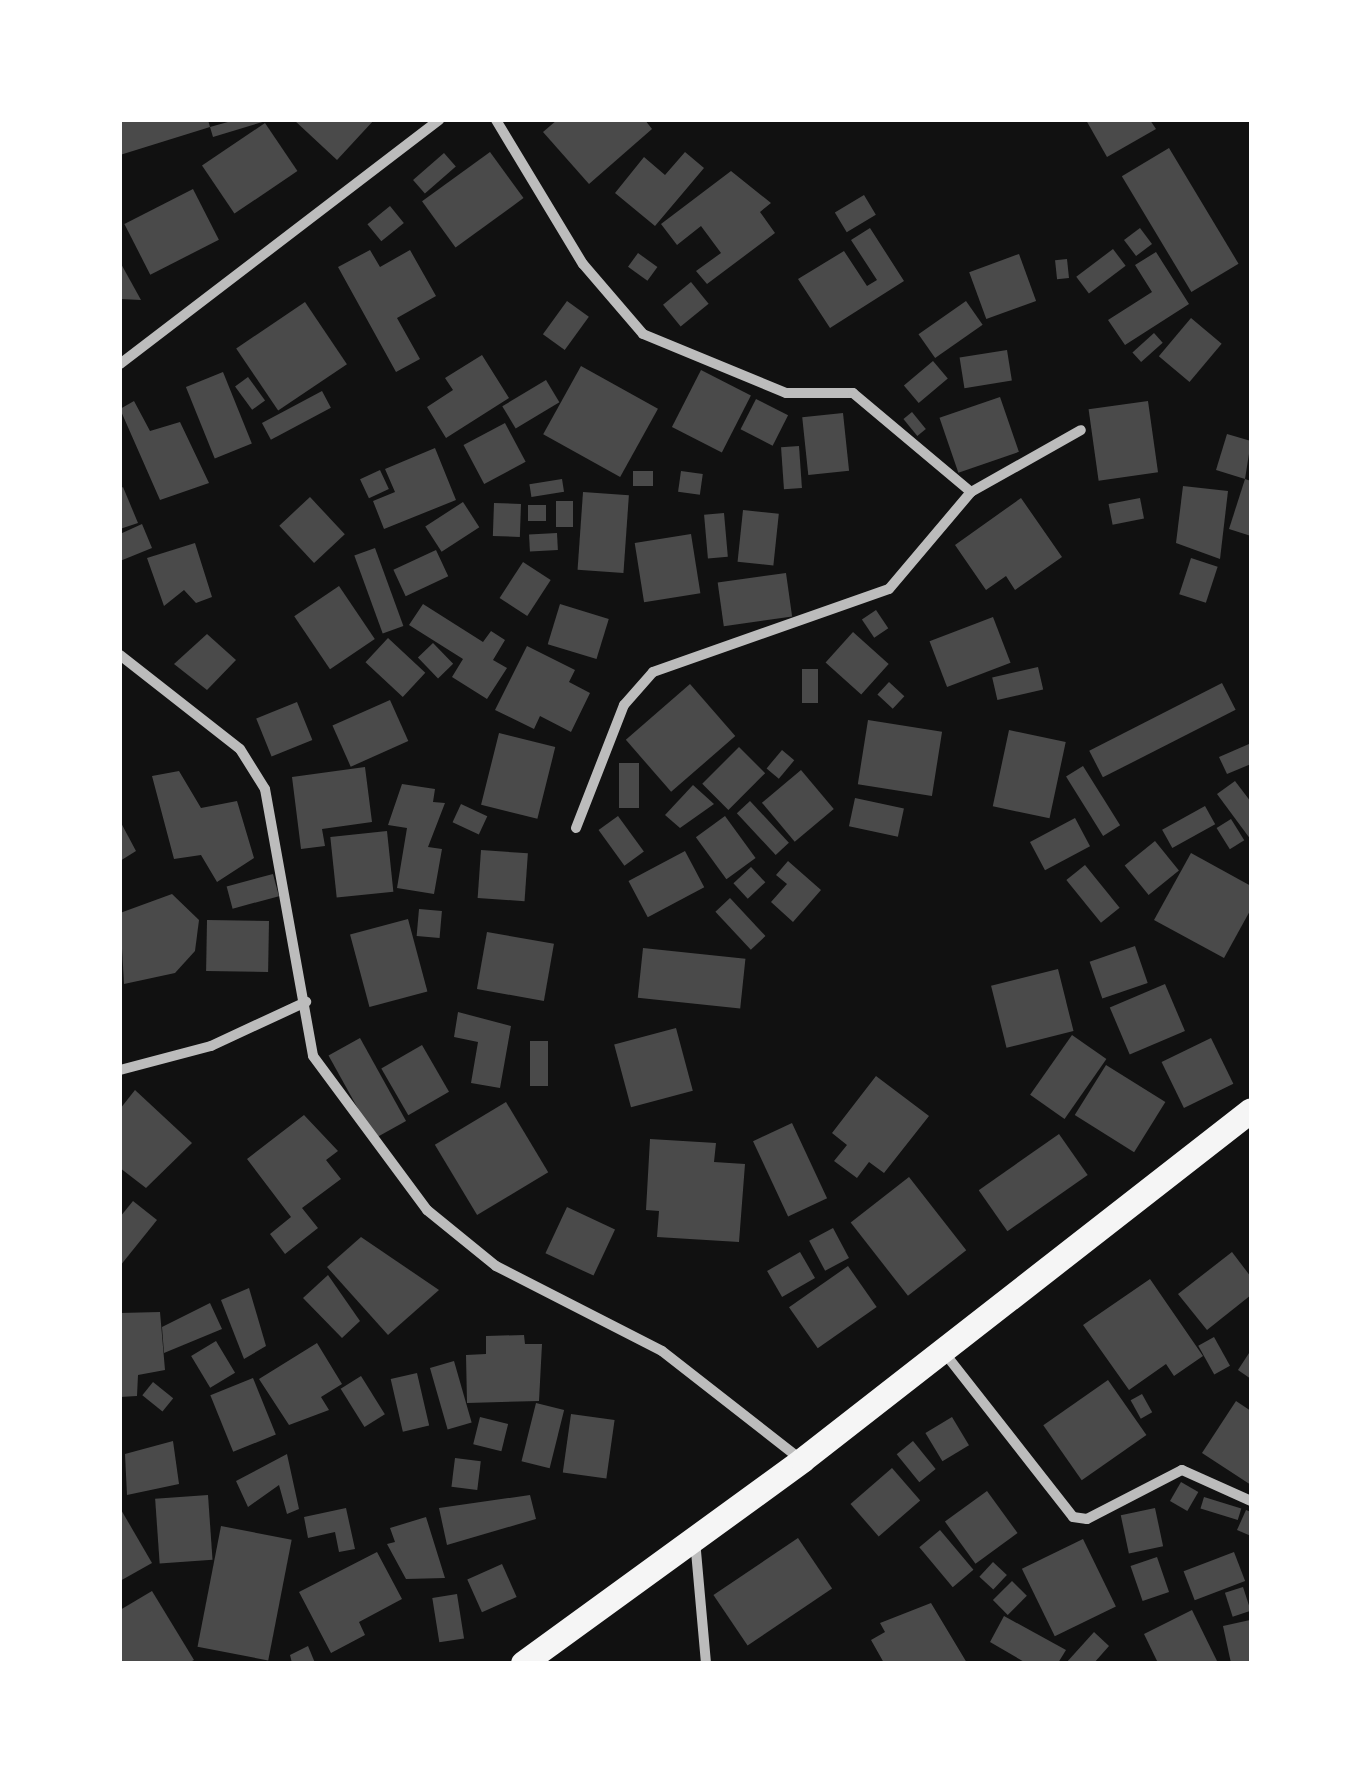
<!DOCTYPE html>
<html>
<head>
<meta charset="utf-8">
<style>
  body { margin:0 }
  #map { position:relative; width:1371px; height:1783px; overflow:hidden; background:#111; font-family:Cabin,sans-serif }
  div>[style] { position:absolute }
  .building>* { inset:0; background:#4a4a4a; transform-origin:0 0 }
  .minor>* { height:10px; margin:-5px; padding:0 5px; transform-origin:5px; border-radius:5px; background:#bcbcbc }
  .primary>* { height:25px; margin:-12.5px; padding:0 12.5px; transform-origin:12.5px; border-radius:12.5px; background:#f5f5f5 }
  span { translate:-50% -50%; white-space:nowrap; text-align:center; line-height:1.15; -webkit-text-stroke:10px #fff; paint-order:stroke }
  .frame { position:absolute; inset:0; border:122px solid #fff; pointer-events:none }
</style>
</head>
<body>
<div id="map">
  <div class="building">
    <i style="clip-path:polygon(120px 120px,208px 120px,210px 127px,120px 155px)"></i>
    <i style="clip-path:polygon(235px 120px,266px 120px,266px 121px,213px 137px,210px 127px)"></i>
    <i style="clip-path:polygon(294px 120px,374px 120px,337px 160px)"></i>
    <i style="clip-path:polygon(557px 120px,645px 120px,652px 129px,589px 184px,543px 132px)"></i>
    <i style="clip-path:polygon(1086px 120px,1150px 120px,1156px 129px,1107px 157px)"></i>
    <i style="left:265px;top:123px;width:58px;height:76px;rotate:56deg"></i>
    <i style="left:1169px;top:148px;width:135px;height:55px;rotate:59deg"></i>
    <i style="left:490px;top:152px;width:57px;height:84px;rotate:54deg"></i>
    <i style="clip-path:polygon(685px 152px,704px 168px,655px 226px,615px 193px,644px 157px,665px 175px)"></i>
    <i style="left:444px;top:153px;width:18px;height:41px;rotate:49deg"></i>
    <i style="clip-path:polygon(731px 171px,771px 203px,760px 212px,775px 233px,707px 284px,696px 271px,721px 253px,701px 226px,677px 245px,661px 224px)"></i>
    <i style="left:193px;top:189px;width:57px;height:77px;rotate:63deg"></i>
    <i style="left:864px;top:195px;width:23px;height:34px;rotate:59deg"></i>
    <i style="left:390px;top:206px;width:22px;height:29px;rotate:51deg"></i>
    <i style="clip-path:polygon(870px 228px,904px 281px,830px 328px,798px 279px,844px 251px,867px 286px,877px 280px,851px 240px)"></i>
    <i style="left:1140px;top:228px;width:20px;height:20px;rotate:53deg"></i>
    <i style="left:1113px;top:249px;width:21px;height:46px;rotate:53deg"></i>
    <i style="clip-path:polygon(370px 250px,380px 267px,410px 250px,436px 296px,397px 318px,420px 359px,396px 372px,338px 267px)"></i>
    <i style="clip-path:polygon(1156px 252px,1189px 304px,1125px 345px,1108px 320px,1152px 292px,1135px 265px)"></i>
    <i style="left:638px;top:253px;width:24px;height:17px;rotate:36deg"></i>
    <i style="left:1019px;top:254px;width:50px;height:53px;rotate:70deg"></i>
    <i style="left:1067px;top:259px;width:19px;height:12px;rotate:84deg"></i>
    <i style="clip-path:polygon(120px 262px,141px 300px,120px 299px)"></i>
    <i style="left:691px;top:282px;width:28px;height:36px;rotate:51deg"></i>
    <i style="left:567px;top:301px;width:27px;height:41px;rotate:36deg"></i>
    <i style="left:966px;top:301px;width:29px;height:58px;rotate:55deg"></i>
    <i style="left:305px;top:302px;width:75px;height:83px;rotate:56deg"></i>
    <i style="left:1191px;top:318px;width:40px;height:50px;rotate:40deg"></i>
    <i style="left:1154px;top:333px;width:13px;height:29px;rotate:48deg"></i>
    <i style="left:1007px;top:350px;width:31px;height:48px;rotate:81deg"></i>
    <i style="clip-path:polygon(482px 355px,509px 398px,446px 438px,427px 407px,453px 390px,445px 378px)"></i>
    <i style="left:933px;top:361px;width:23px;height:38px;rotate:50deg"></i>
    <i style="left:581px;top:366px;width:88px;height:78px;rotate:29deg"></i>
    <i style="left:701px;top:370px;width:56px;height:64px;rotate:27deg"></i>
    <i style="left:223px;top:372px;width:77px;height:40px;rotate:68deg"></i>
    <i style="left:248px;top:377px;width:29px;height:16px;rotate:54deg"></i>
    <i style="left:546px;top:380px;width:26px;height:51px;rotate:59deg"></i>
    <i style="left:322px;top:391px;width:19px;height:68px;rotate:62deg"></i>
    <i style="left:1000px;top:397px;width:58px;height:64px;rotate:71deg"></i>
    <i style="left:756px;top:399px;width:36px;height:34px;rotate:27deg"></i>
    <i style="clip-path:polygon(134px 401px,150px 431px,180px 422px,209px 483px,160px 500px,120px 409px)"></i>
    <i style="left:1148px;top:401px;width:72px;height:60px;rotate:82deg"></i>
    <i style="left:912px;top:412px;width:22px;height:11px;rotate:51deg"></i>
    <i style="left:843px;top:413px;width:58px;height:41px;rotate:84deg"></i>
    <i style="left:505px;top:423px;width:44px;height:47px;rotate:62deg"></i>
    <i style="clip-path:polygon(1227px 434px,1251px 441px,1245px 479px,1216px 470px)"></i>
    <i style="left:799px;top:446px;width:42px;height:18px;rotate:86deg"></i>
    <i style="clip-path:polygon(435px 448px,456px 500px,384px 529px,373px 501px,395px 492px,385px 469px)"></i>
    <i style="left:380px;top:470px;width:21px;height:22px;rotate:65deg"></i>
    <i style="left:633px;top:471px;width:20px;height:15px"></i>
    <i style="left:681px;top:471px;width:22px;height:21px;rotate:8deg"></i>
    <i style="left:562px;top:479px;width:13px;height:33px;rotate:81deg"></i>
    <i style="clip-path:polygon(1245px 479px,1251px 481px,1251px 536px,1229px 529px)"></i>
    <i style="clip-path:polygon(1183px 486px,1228px 491px,1220px 559px,1176px 543px)"></i>
    <i style="clip-path:polygon(123px 487px,138px 523px,120px 529px,120px 489px)"></i>
    <i style="left:583px;top:492px;width:46px;height:78px;rotate:4deg"></i>
    <i style="left:310px;top:497px;width:51px;height:42px;rotate:47deg"></i>
    <i style="clip-path:polygon(1021px 498px,1062px 557px,1015px 590px,1006px 576px,986px 590px,955px 545px)"></i>
    <i style="left:1140px;top:498px;width:21px;height:32px;rotate:79deg"></i>
    <i style="left:556px;top:501px;width:17px;height:26px"></i>
    <i style="left:463px;top:502px;width:30px;height:45px;rotate:57deg"></i>
    <i style="left:494px;top:503px;width:27px;height:33px;rotate:2deg"></i>
    <i style="left:528px;top:505px;width:18px;height:16px"></i>
    <i style="left:743px;top:510px;width:36px;height:52px;rotate:6deg"></i>
    <i style="left:724px;top:513px;width:44px;height:20px;rotate:85deg"></i>
    <i style="clip-path:polygon(142px 524px,152px 548px,120px 561px,120px 534px)"></i>
    <i style="left:557px;top:533px;width:17px;height:28px;rotate:87deg"></i>
    <i style="left:691px;top:534px;width:60px;height:57px;rotate:81deg"></i>
    <i style="clip-path:polygon(195px 543px,212px 597px,196px 603px,184px 590px,164px 606px,147px 558px)"></i>
    <i style="left:375px;top:548px;width:83px;height:22px;rotate:70deg"></i>
    <i style="left:436px;top:550px;width:29px;height:47px;rotate:65deg"></i>
    <i style="left:1191px;top:558px;width:28px;height:38px;rotate:18deg"></i>
    <i style="left:523px;top:562px;width:33px;height:43px;rotate:33deg"></i>
    <i style="left:786px;top:573px;width:44px;height:69px;rotate:82deg"></i>
    <i style="left:339px;top:586px;width:64px;height:54px;rotate:56deg"></i>
    <i style="clip-path:polygon(423px 604px,483px 642px,491px 631px,505px 640px,493px 660px,507px 668px,487px 699px,452px 677px,463px 659px,409px 625px)"></i>
    <i style="left:560px;top:604px;width:51px;height:42px;rotate:17deg"></i>
    <i style="left:876px;top:610px;width:22px;height:17px;rotate:56deg"></i>
    <i style="left:993px;top:617px;width:49px;height:68px;rotate:69deg"></i>
    <i style="left:853px;top:632px;width:48px;height:41px;rotate:42deg"></i>
    <i style="clip-path:polygon(207px 634px,236px 660px,207px 690px,174px 664px)"></i>
    <i style="left:388px;top:638px;width:51px;height:33px;rotate:43deg"></i>
    <i style="left:433px;top:643px;width:29px;height:21px;rotate:46deg"></i>
    <i style="clip-path:polygon(527px 646px,575px 670px,569px 682px,590px 693px,571px 732px,540px 716px,534px 729px,495px 710px)"></i>
    <i style="left:1038px;top:667px;width:23px;height:47px;rotate:77deg"></i>
    <i style="left:802px;top:669px;width:16px;height:34px"></i>
    <i style="left:889px;top:682px;width:21px;height:17px;rotate:43deg"></i>
    <i style="left:1222px;top:683px;width:30px;height:149px;rotate:63deg"></i>
    <i style="left:690px;top:684px;width:69px;height:85px;rotate:49deg"></i>
    <i style="left:390px;top:700px;width:45px;height:63px;rotate:66deg"></i>
    <i style="left:297px;top:702px;width:41px;height:44px;rotate:68deg"></i>
    <i style="left:868px;top:720px;width:75px;height:65px;rotate:9deg"></i>
    <i style="left:1009px;top:730px;width:58px;height:78px;rotate:12deg"></i>
    <i style="left:499px;top:733px;width:58px;height:74px;rotate:14deg"></i>
    <i style="clip-path:polygon(1249px 744px,1251px 764px,1227px 774px,1219px 757px)"></i>
    <i style="left:739px;top:747px;width:37px;height:52px;rotate:45deg"></i>
    <i style="left:782px;top:750px;width:16px;height:24px;rotate:40deg"></i>
    <i style="left:619px;top:763px;width:20px;height:45px"></i>
    <i style="left:1083px;top:766px;width:70px;height:20px;rotate:58deg"></i>
    <i style="clip-path:polygon(365px 767px,372px 822px,322px 829px,325px 846px,301px 849px,292px 777px)"></i>
    <i style="left:801px;top:770px;width:51px;height:51px;rotate:50deg"></i>
    <i style="clip-path:polygon(179px 771px,201px 808px,237px 801px,254px 858px,217px 882px,201px 855px,174px 859px,152px 776px)"></i>
    <i style="clip-path:polygon(1235px 781px,1251px 802px,1251px 840px,1217px 794px)"></i>
    <i style="clip-path:polygon(402px 784px,435px 789px,433px 802px,445px 803px,428px 847px,442px 849px,434px 894px,397px 888px,407px 828px,388px 825px)"></i>
    <i style="clip-path:polygon(693px 785px,714px 804px,680px 828px,665px 815px)"></i>
    <i style="left:855px;top:798px;width:50px;height:29px;rotate:12deg"></i>
    <i style="left:750px;top:801px;width:57px;height:18px;rotate:47deg"></i>
    <i style="left:461px;top:804px;width:29px;height:20px;rotate:25deg"></i>
    <i style="left:1205px;top:806px;width:21px;height:49px;rotate:61deg"></i>
    <i style="left:618px;top:816px;width:44px;height:24px;rotate:54deg"></i>
    <i style="left:725px;top:816px;width:52px;height:36px;rotate:54deg"></i>
    <i style="left:1075px;top:818px;width:32px;height:51px;rotate:62deg"></i>
    <i style="left:1231px;top:819px;width:25px;height:17px;rotate:58deg"></i>
    <i style="clip-path:polygon(120px 821px,136px 851px,120px 861px)"></i>
    <i style="left:387px;top:831px;width:61px;height:57px;rotate:84deg"></i>
    <i style="left:1155px;top:841px;width:38px;height:39px;rotate:51deg"></i>
    <i style="left:481px;top:850px;width:47px;height:48px;rotate:4deg"></i>
    <i style="left:685px;top:851px;width:41px;height:64px;rotate:62deg"></i>
    <i style="clip-path:polygon(1191px 853px,1251px 886px,1251px 909px,1224px 958px,1154px 920px)"></i>
    <i style="clip-path:polygon(788px 861px,821px 890px,793px 922px,771px 902px,787px 884px,776px 875px)"></i>
    <i style="left:1085px;top:865px;width:55px;height:24px;rotate:51deg"></i>
    <i style="left:751px;top:867px;width:21px;height:24px;rotate:47deg"></i>
    <i style="left:273px;top:874px;width:23px;height:48px;rotate:75deg"></i>
    <i style="clip-path:polygon(172px 894px,199px 920px,195px 951px,175px 973px,124px 984px,120px 913px)"></i>
    <i style="left:730px;top:898px;width:52px;height:20px;rotate:47deg"></i>
    <i style="left:419px;top:909px;width:23px;height:27px;rotate:5deg"></i>
    <i style="left:408px;top:919px;width:75px;height:60px;rotate:75deg"></i>
    <i style="left:207px;top:920px;width:62px;height:51px;rotate:1deg"></i>
    <i style="left:487px;top:932px;width:68px;height:58px;rotate:10deg"></i>
    <i style="left:1135px;top:946px;width:39px;height:48px;rotate:71deg"></i>
    <i style="left:643px;top:948px;width:103px;height:50px;rotate:6deg"></i>
    <i style="left:1058px;top:969px;width:64px;height:69px;rotate:76deg"></i>
    <i style="left:1165px;top:984px;width:51px;height:60px;rotate:67deg"></i>
    <i style="clip-path:polygon(458px 1012px,511px 1026px,500px 1088px,471px 1083px,478px 1042px,454px 1037px)"></i>
    <i style="left:676px;top:1028px;width:65px;height:64px;rotate:75deg"></i>
    <i style="left:1072px;top:1035px;width:42px;height:73px;rotate:35deg"></i>
    <i style="left:360px;top:1038px;width:95px;height:36px;rotate:61deg"></i>
    <i style="left:1211px;top:1038px;width:51px;height:55px;rotate:64deg"></i>
    <i style="left:530px;top:1041px;width:18px;height:45px"></i>
    <i style="left:422px;top:1045px;width:54px;height:47px;rotate:60deg"></i>
    <i style="left:1106px;top:1065px;width:70px;height:59px;rotate:32deg"></i>
    <i style="clip-path:polygon(876px 1076px,929px 1116px,884px 1173px,869px 1162px,857px 1178px,834px 1161px,847px 1145px,832px 1133px)"></i>
    <i style="clip-path:polygon(135px 1090px,192px 1143px,146px 1188px,120px 1168px,120px 1109px)"></i>
    <i style="left:506px;top:1102px;width:82px;height:83px;rotate:59deg"></i>
    <i style="clip-path:polygon(304px 1115px,338px 1151px,326px 1160px,341px 1179px,302px 1208px,318px 1228px,285px 1254px,270px 1234px,291px 1217px,247px 1159px)"></i>
    <i style="left:792px;top:1123px;width:83px;height:43px;rotate:65deg"></i>
    <i style="left:1059px;top:1134px;width:50px;height:98px;rotate:55deg"></i>
    <i style="clip-path:polygon(650px 1139px,716px 1143px,714px 1162px,745px 1164px,739px 1242px,657px 1237px,659px 1211px,646px 1210px)"></i>
    <i style="left:909px;top:1177px;width:93px;height:74px;rotate:52deg"></i>
    <i style="clip-path:polygon(133px 1201px,157px 1220px,120px 1266px,120px 1217px)"></i>
    <i style="left:567px;top:1207px;width:53px;height:51px;rotate:25deg"></i>
    <i style="left:833px;top:1228px;width:34px;height:27px;rotate:62deg"></i>
    <i style="clip-path:polygon(361px 1237px,439px 1290px,388px 1335px,327px 1267px)"></i>
    <i style="left:800px;top:1252px;width:30px;height:38px;rotate:60deg"></i>
    <i style="clip-path:polygon(1232px 1252px,1251px 1277px,1251px 1295px,1207px 1330px,1178px 1294px)"></i>
    <i style="left:848px;top:1266px;width:50px;height:72px;rotate:55deg"></i>
    <i style="clip-path:polygon(328px 1275px,360px 1321px,342px 1338px,303px 1298px)"></i>
    <i style="clip-path:polygon(1150px 1279px,1203px 1356px,1174px 1376px,1166px 1364px,1129px 1390px,1083px 1325px)"></i>
    <i style="clip-path:polygon(249px 1288px,266px 1346px,244px 1359px,221px 1300px)"></i>
    <i style="clip-path:polygon(210px 1303px,222px 1329px,164px 1353px,162px 1327px)"></i>
    <i style="clip-path:polygon(160px 1312px,165px 1370px,138px 1375px,137px 1396px,120px 1397px,120px 1313px)"></i>
    <i style="clip-path:polygon(524px 1335px,525px 1344px,542px 1344px,539px 1401px,467px 1403px,466px 1355px,486px 1354px,486px 1336px)"></i>
    <i style="left:1214px;top:1337px;width:33px;height:18px;rotate:61deg"></i>
    <i style="left:216px;top:1341px;width:37px;height:29px;rotate:59deg"></i>
    <i style="clip-path:polygon(317px 1343px,342px 1384px,321px 1397px,329px 1410px,289px 1425px,259px 1379px)"></i>
    <i style="clip-path:polygon(1251px 1350px,1251px 1379px,1238px 1370px)"></i>
    <i style="left:454px;top:1361px;width:64px;height:25px;rotate:74deg"></i>
    <i style="left:417px;top:1373px;width:54px;height:27px;rotate:77deg"></i>
    <i style="left:361px;top:1376px;width:45px;height:24px;rotate:58deg"></i>
    <i style="left:253px;top:1378px;width:61px;height:46px;rotate:68deg"></i>
    <i style="left:1108px;top:1380px;width:67px;height:79px;rotate:55deg"></i>
    <i style="left:153px;top:1382px;width:26px;height:17px;rotate:39deg"></i>
    <i style="left:1142px;top:1394px;width:21px;height:13px;rotate:61deg"></i>
    <i style="clip-path:polygon(1236px 1401px,1251px 1411px,1251px 1485px,1202px 1453px)"></i>
    <i style="left:536px;top:1403px;width:29px;height:60px;rotate:14deg"></i>
    <i style="left:571px;top:1414px;width:44px;height:59px;rotate:8deg"></i>
    <i style="left:480px;top:1417px;width:29px;height:28px;rotate:14deg"></i>
    <i style="left:952px;top:1417px;width:33px;height:31px;rotate:59deg"></i>
    <i style="clip-path:polygon(173px 1441px,179px 1484px,127px 1495px,125px 1454px)"></i>
    <i style="left:913px;top:1441px;width:36px;height:21px;rotate:51deg"></i>
    <i style="clip-path:polygon(287px 1454px,299px 1509px,287px 1514px,279px 1485px,248px 1507px,236px 1481px)"></i>
    <i style="left:455px;top:1458px;width:26px;height:29px;rotate:7deg"></i>
    <i style="left:892px;top:1468px;width:43px;height:55px;rotate:49deg"></i>
    <i style="left:1181px;top:1482px;width:20px;height:22px;rotate:30deg"></i>
    <i style="left:987px;top:1491px;width:52px;height:52px;rotate:54deg"></i>
    <i style="left:208px;top:1495px;width:65px;height:53px;rotate:86deg"></i>
    <i style="clip-path:polygon(530px 1495px,536px 1519px,447px 1545px,439px 1508px)"></i>
    <i style="left:1204px;top:1497px;width:39px;height:12px;rotate:17deg"></i>
    <i style="clip-path:polygon(120px 1508px,152px 1563px,120px 1581px)"></i>
    <i style="clip-path:polygon(346px 1508px,355px 1549px,339px 1552px,335px 1532px,308px 1538px,304px 1517px)"></i>
    <i style="left:1155px;top:1508px;width:39px;height:35px;rotate:78deg"></i>
    <i style="clip-path:polygon(1246px 1510px,1251px 1512px,1251px 1536px,1237px 1530px)"></i>
    <i style="clip-path:polygon(426px 1517px,445px 1578px,406px 1579px,387px 1544px,395px 1542px,390px 1528px)"></i>
    <i style="left:221px;top:1526px;width:72px;height:123px;rotate:11deg"></i>
    <i style="left:940px;top:1530px;width:52px;height:27px;rotate:50deg"></i>
    <i style="left:798px;top:1538px;width:61px;height:102px;rotate:56deg"></i>
    <i style="left:1083px;top:1539px;width:75px;height:68px;rotate:64deg"></i>
    <i style="clip-path:polygon(377px 1552px,402px 1599px,359px 1622px,365px 1635px,331px 1653px,299px 1592px)"></i>
    <i style="left:1234px;top:1552px;width:31px;height:54px;rotate:69deg"></i>
    <i style="left:1157px;top:1557px;width:37px;height:28px;rotate:71deg"></i>
    <i style="left:993px;top:1562px;width:19px;height:20px;rotate:43deg"></i>
    <i style="left:502px;top:1564px;width:36px;height:38px;rotate:66deg"></i>
    <i style="left:1012px;top:1581px;width:21px;height:27px;rotate:45deg"></i>
    <i style="left:1243px;top:1587px;width:25px;height:19px;rotate:72deg"></i>
    <i style="clip-path:polygon(152px 1591px,194px 1660px,188px 1663px,120px 1663px,120px 1610px)"></i>
    <i style="left:457px;top:1594px;width:45px;height:25px;rotate:81deg"></i>
    <i style="clip-path:polygon(931px 1603px,967px 1663px,884px 1663px,871px 1640px,885px 1632px,880px 1623px)"></i>
    <i style="clip-path:polygon(1192px 1610px,1218px 1663px,1158px 1663px,1144px 1634px)"></i>
    <i style="clip-path:polygon(1004px 1616px,1066px 1650px,1058px 1663px,1026px 1663px,990px 1642px)"></i>
    <i style="clip-path:polygon(1250px 1620px,1251px 1663px,1231px 1663px,1223px 1626px)"></i>
    <i style="clip-path:polygon(1094px 1632px,1109px 1646px,1094px 1663px,1066px 1663px)"></i>
    <i style="clip-path:polygon(308px 1646px,315px 1663px,292px 1663px,290px 1655px)"></i>
  </div>
  <div class="minor">
    <i style="left:496px;top:120px;width:168px;rotate:58.9deg"></i>
    <i style="left:583px;top:264px;width:92px;rotate:49.4deg"></i>
    <i style="left:643px;top:334px;width:155px;rotate:22.4deg"></i>
    <i style="left:786px;top:393px;width:67px"></i>
    <i style="left:853px;top:393px;width:154px;rotate:40deg"></i>
    <i style="left:120px;top:364px;width:402px;rotate:-37.4deg"></i>
    <i style="left:120px;top:655px;width:152px;rotate:38.1deg"></i>
    <i style="left:240px;top:749px;width:47px;rotate:58deg"></i>
    <i style="left:265px;top:789px;width:271px;rotate:79.8deg"></i>
    <i style="left:313px;top:1056px;width:192px;rotate:53.5deg"></i>
    <i style="left:427px;top:1210px;width:89px;rotate:39.1deg"></i>
    <i style="left:496px;top:1266px;width:186px;rotate:27.1deg"></i>
    <i style="left:662px;top:1351px;width:175px;rotate:38deg"></i>
    <i style="left:576px;top:828px;width:132px;rotate:-68.7deg"></i>
    <i style="left:624px;top:705px;width:44px;rotate:-48.7deg"></i>
    <i style="left:653px;top:672px;width:250px;rotate:-19.4deg"></i>
    <i style="left:889px;top:589px;width:127px;rotate:-49.8deg"></i>
    <i style="left:971px;top:492px;width:126px;rotate:-29.4deg"></i>
    <i style="left:120px;top:1070px;width:94px;rotate:-14.8deg"></i>
    <i style="left:211px;top:1046px;width:105px;rotate:-24.9deg"></i>
    <i style="left:943px;top:1351px;width:211px;rotate:51.9deg"></i>
    <i style="left:1073px;top:1517px;width:14px;rotate:8deg"></i>
    <i style="left:1087px;top:1519px;width:107px;rotate:-27.3deg"></i>
    <i style="left:1182px;top:1470px;width:76px;rotate:24.2deg"></i>
    <i style="left:695px;top:1540px;width:123px;rotate:84.9deg"></i>
  </div>
  <div class="primary">
    <i style="left:523px;top:1663px;width:345px;rotate:-36deg"></i>
    <i style="left:802px;top:1460px;width:569px;rotate:-37.94deg"></i>
  </div>
  <div class="frame"></div>
</div>
</body>
</html>
